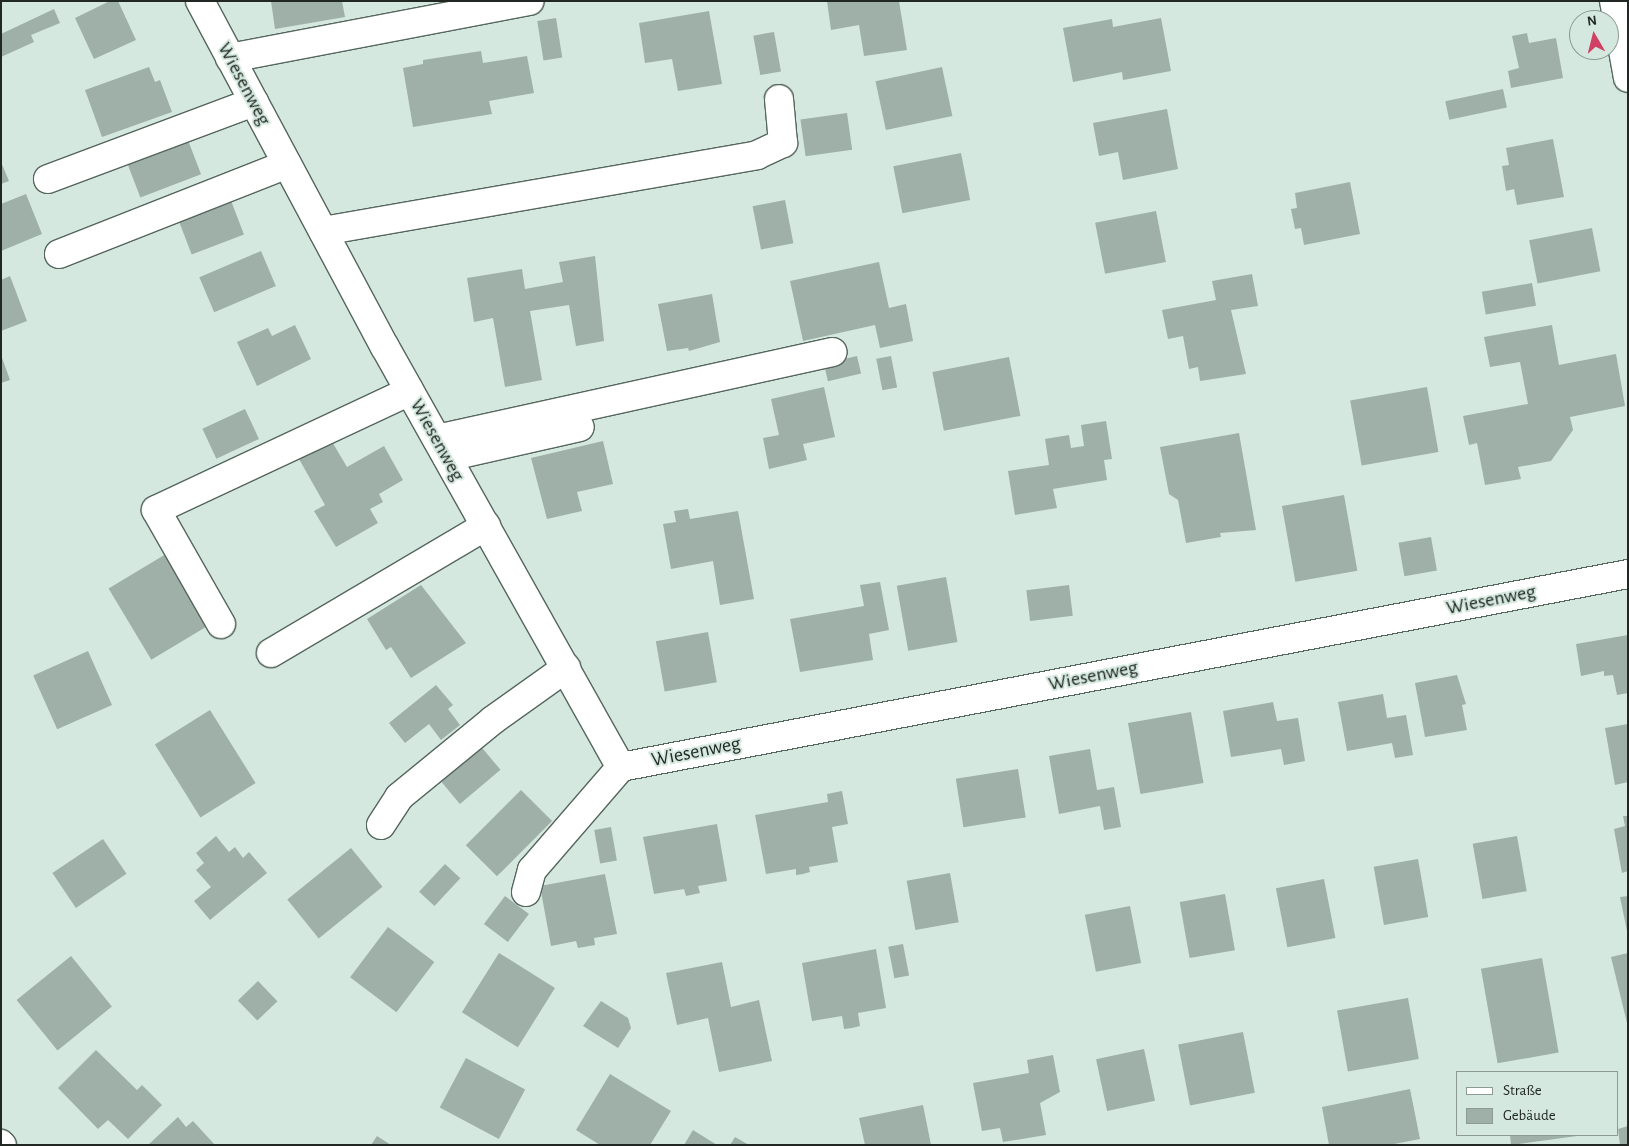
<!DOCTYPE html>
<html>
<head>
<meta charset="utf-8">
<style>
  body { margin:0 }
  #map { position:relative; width:1629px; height:1146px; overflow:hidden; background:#d5e8df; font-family:"Alegreya Sans",sans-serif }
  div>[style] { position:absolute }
  .building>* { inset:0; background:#9eb0a7; transform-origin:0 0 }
  .roads { filter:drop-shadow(1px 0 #55665e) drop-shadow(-1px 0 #55665e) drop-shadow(0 1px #55665e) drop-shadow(0 -1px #55665e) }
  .minor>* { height:28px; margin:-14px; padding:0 14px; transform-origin:14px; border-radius:14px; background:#fff }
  span { translate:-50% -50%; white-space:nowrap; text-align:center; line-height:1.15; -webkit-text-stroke:4px #d5e8df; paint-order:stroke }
  .street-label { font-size:20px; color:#212824 }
  .frame { position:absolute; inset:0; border:2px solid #212824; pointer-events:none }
  .legend { position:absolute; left:1456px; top:1071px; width:162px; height:65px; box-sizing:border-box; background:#d5e8df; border:1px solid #8d9b94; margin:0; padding:6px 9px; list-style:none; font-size:15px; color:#212824 }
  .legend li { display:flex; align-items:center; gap:10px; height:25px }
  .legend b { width:25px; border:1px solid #8d9b94 }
  .north { position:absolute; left:1569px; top:10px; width:50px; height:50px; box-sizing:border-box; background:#d5e8df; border:1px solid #8d9b94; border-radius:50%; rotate:352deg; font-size:14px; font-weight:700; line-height:20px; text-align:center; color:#212824 }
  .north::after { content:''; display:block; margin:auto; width:18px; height:22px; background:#d04165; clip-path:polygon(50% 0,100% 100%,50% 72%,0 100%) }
</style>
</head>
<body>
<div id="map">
  <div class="building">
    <i style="clip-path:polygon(110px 1px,118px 1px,136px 40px,94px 59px,75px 18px)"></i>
    <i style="clip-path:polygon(271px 1px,342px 1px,345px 17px,275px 29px)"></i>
    <i style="clip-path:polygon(827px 1px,899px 1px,907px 50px,864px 56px,859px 25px,831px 30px)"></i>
    <i style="clip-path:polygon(54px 9px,60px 23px,31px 35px,34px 42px,1px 57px,1px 34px)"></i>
    <i style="clip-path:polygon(709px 11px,722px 84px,678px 91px,672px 59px,645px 63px,639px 23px)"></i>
    <i style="left:556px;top:18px;width:40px;height:19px;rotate:81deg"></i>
    <i style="clip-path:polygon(1161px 18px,1171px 71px,1123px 80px,1122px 72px,1073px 82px,1063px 28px,1112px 19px,1113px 27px)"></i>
    <i style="left:774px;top:32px;width:40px;height:21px;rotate:80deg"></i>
    <i style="clip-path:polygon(1527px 33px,1529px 43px,1556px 38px,1563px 78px,1511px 88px,1508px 71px,1519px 68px,1512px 36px)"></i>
    <i style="clip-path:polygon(481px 51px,483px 63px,527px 56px,534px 93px,489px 101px,492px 114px,413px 127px,403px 68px,423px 64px,423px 60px)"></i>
    <i style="clip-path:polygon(149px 67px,155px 82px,160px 80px,172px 112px,102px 137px,85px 90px)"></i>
    <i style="left:942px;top:67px;width:50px;height:68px;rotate:78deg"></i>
    <i style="left:1503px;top:89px;width:19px;height:59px;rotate:78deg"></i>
    <i style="clip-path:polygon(1167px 109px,1178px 169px,1123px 180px,1118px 152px,1099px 156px,1093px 123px)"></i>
    <i style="left:847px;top:113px;width:37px;height:47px;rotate:82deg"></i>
    <i style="left:186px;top:135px;width:42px;height:65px;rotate:69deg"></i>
    <i style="clip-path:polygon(1553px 139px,1564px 197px,1517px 205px,1514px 189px,1506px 191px,1502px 166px,1509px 165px,1506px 148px)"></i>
    <i style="left:961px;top:153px;width:48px;height:69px;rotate:79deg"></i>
    <i style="clip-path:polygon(1px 162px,9px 181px,1px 184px)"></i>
    <i style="clip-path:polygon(1350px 182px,1360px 234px,1304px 245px,1301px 228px,1295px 229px,1291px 209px,1297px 208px,1295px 193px)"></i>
    <i style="clip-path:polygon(26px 194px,42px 234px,1px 251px,1px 204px)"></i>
    <i style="left:230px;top:198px;width:39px;height:56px;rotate:69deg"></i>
    <i style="left:785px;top:200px;width:44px;height:33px;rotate:79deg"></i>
    <i style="left:1156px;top:211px;width:52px;height:62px;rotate:79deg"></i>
    <i style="left:1592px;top:228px;width:44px;height:64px;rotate:79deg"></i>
    <i style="left:261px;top:251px;width:38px;height:67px;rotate:67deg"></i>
    <i style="clip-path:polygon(595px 256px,604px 341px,576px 346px,569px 305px,530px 311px,542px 380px,505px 387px,493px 318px,474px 322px,467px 278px,522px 269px,525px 289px,563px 282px,559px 262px)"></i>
    <i style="clip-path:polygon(879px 262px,889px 308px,906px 304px,913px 341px,880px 348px,875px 325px,803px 341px,790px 281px)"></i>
    <i style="clip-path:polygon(1252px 274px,1258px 306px,1231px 310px,1246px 374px,1200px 381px,1198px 367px,1189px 369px,1183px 336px,1168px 339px,1162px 310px,1216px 300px,1212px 281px)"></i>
    <i style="clip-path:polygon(10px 276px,27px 321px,1px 331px,1px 280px)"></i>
    <i style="left:1532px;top:283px;width:23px;height:51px;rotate:80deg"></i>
    <i style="clip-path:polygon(712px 294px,720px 342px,689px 351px,688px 348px,667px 351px,658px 304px)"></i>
    <i style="clip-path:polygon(295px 325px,311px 359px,257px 386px,237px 342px,268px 328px,272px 336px)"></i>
    <i style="clip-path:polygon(1552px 325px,1559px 365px,1616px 354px,1625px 406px,1570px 417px,1573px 430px,1551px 461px,1518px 467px,1521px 479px,1485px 485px,1477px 443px,1469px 445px,1463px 416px,1528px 404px,1520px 362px,1490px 367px,1484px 337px)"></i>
    <i style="clip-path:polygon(1px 355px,10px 380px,1px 383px)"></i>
    <i style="left:857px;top:356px;width:18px;height:34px;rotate:77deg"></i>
    <i style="left:891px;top:356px;width:32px;height:15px;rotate:79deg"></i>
    <i style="left:1009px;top:357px;width:60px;height:78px;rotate:79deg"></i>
    <i style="clip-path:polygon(824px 387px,835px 437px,803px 444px,807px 460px,769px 469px,763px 438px,779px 435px,771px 399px)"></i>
    <i style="left:1427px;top:387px;width:66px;height:78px;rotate:80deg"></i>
    <i style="left:245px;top:409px;width:33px;height:47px;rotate:65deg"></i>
    <i style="clip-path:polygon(1106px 421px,1112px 459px,1104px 460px,1107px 480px,1053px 489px,1057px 508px,1015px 515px,1008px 471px,1049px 465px,1045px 439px,1069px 435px,1071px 448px,1084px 446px,1081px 425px)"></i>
    <i style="clip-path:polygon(1239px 433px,1256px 530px,1220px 533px,1221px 537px,1186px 543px,1178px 500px,1169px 494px,1160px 447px)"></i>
    <i style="clip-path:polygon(331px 440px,347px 467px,384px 446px,403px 480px,379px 494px,383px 502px,370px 509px,378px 523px,336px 547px,314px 511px,325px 505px,299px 459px)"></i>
    <i style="clip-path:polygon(603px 441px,613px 484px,577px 492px,582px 511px,547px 519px,531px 458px)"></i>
    <i style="left:1344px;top:495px;width:77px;height:63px;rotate:80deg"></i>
    <i style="clip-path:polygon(688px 509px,690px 519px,738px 511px,754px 599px,720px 605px,713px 561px,671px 569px,663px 524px,676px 522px,674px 511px)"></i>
    <i style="left:1431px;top:537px;width:34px;height:33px;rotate:80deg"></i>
    <i style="left:166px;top:554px;width:83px;height:67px;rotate:59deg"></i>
    <i style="left:946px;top:577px;width:66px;height:50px;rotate:80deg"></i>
    <i style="clip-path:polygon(880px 582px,889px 630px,869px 634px,873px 660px,800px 672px,790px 619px,864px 606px,860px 585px)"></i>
    <i style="clip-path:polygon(421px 585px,466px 643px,411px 678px,391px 647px,386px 650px,367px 619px)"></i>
    <i style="left:1069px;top:585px;width:31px;height:43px;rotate:83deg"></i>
    <i style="left:708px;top:632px;width:51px;height:53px;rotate:80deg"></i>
    <i style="clip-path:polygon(1628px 635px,1628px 693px,1617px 695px,1613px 675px,1604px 676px,1604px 671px,1581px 676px,1576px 644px)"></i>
    <i style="left:88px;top:651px;width:59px;height:60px;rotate:66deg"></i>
    <i style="clip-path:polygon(1457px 675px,1466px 704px,1462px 705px,1467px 730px,1425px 737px,1415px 683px)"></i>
    <i style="clip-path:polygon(436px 685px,453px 705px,448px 709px,460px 725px,441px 740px,429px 724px,405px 743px,389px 723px)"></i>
    <i style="clip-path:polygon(1383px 694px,1387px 718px,1406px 715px,1413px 755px,1395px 758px,1392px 743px,1347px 751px,1338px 702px)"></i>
    <i style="clip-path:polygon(1273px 702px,1277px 721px,1298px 718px,1305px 761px,1284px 765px,1281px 749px,1231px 757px,1223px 711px)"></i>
    <i style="left:210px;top:710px;width:86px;height:65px;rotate:58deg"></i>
    <i style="left:1191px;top:712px;width:72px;height:64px;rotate:80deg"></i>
    <i style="clip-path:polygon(1628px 724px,1628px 782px,1615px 785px,1605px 728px)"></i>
    <i style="left:478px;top:743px;width:35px;height:53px;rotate:50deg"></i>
    <i style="clip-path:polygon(1090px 749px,1097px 790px,1114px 787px,1121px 827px,1104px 830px,1100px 806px,1059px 814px,1049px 756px)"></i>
    <i style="left:1018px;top:769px;width:49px;height:63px;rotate:81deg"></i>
    <i style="left:521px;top:790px;width:44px;height:78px;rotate:45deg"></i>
    <i style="clip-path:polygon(842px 791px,848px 824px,832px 827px,838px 862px,809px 867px,810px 872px,803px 874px,796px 875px,796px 869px,766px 874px,755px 815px,828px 802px,827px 794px)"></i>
    <i style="clip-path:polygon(1623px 816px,1628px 816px,1628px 871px,1622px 873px,1614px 829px,1625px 826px)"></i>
    <i style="clip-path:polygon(717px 824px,727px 881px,698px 886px,700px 893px,686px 896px,684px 889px,654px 894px,643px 837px)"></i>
    <i style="left:611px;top:827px;width:34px;height:17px;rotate:80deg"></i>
    <i style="clip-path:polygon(216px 836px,229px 852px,235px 847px,243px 858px,249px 852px,267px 873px,210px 920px,194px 901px,211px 887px,196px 870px,204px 863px,196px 853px)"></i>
    <i style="left:1517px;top:836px;width:56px;height:45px;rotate:80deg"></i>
    <i style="left:103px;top:839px;width:42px;height:61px;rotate:56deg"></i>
    <i style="left:351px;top:848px;width:50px;height:82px;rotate:51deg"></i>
    <i style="left:1418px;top:859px;width:59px;height:45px;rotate:80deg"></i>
    <i style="left:445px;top:864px;width:21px;height:38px;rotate:43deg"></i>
    <i style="left:950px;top:873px;width:50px;height:44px;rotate:80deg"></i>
    <i style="clip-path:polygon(605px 874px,617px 934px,594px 938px,595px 945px,578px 948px,576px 941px,551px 946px,540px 886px)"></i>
    <i style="left:1324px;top:879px;width:60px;height:49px;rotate:79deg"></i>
    <i style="left:1225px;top:894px;width:57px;height:46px;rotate:80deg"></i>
    <i style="left:505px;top:896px;width:30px;height:35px;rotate:37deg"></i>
    <i style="clip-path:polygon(1628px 896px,1628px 931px,1627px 931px,1620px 897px)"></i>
    <i style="left:1130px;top:906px;width:58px;height:46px;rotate:79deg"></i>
    <i style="left:388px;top:927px;width:58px;height:63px;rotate:37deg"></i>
    <i style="left:903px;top:944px;width:32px;height:15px;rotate:79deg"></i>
    <i style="clip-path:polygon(876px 949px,886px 1008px,858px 1013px,860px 1026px,852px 1028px,844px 1029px,842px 1016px,812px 1021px,802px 963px)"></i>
    <i style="left:499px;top:953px;width:66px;height:70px;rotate:32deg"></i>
    <i style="clip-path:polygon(1628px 953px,1628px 1023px,1627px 1023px,1611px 957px)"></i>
    <i style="left:71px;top:956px;width:65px;height:70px;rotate:51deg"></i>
    <i style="left:1542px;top:958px;width:96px;height:62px;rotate:80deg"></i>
    <i style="clip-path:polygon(722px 962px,731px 1007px,759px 1000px,772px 1061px,719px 1072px,708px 1018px,677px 1025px,666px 973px)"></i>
    <i style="left:258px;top:981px;width:28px;height:28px;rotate:46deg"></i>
    <i style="left:1408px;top:998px;width:62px;height:72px;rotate:80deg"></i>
    <i style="clip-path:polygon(601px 1001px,628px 1018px,631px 1028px,618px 1048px,583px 1026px)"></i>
    <i style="left:1243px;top:1032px;width:62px;height:66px;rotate:79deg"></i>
    <i style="left:1144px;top:1049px;width:53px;height:49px;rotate:78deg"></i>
    <i style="clip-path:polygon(96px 1050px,137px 1090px,142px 1085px,162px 1105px,128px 1139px,108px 1120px,98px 1129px,58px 1088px)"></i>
    <i style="clip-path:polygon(1053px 1055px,1060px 1092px,1040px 1103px,1046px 1135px,1003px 1142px,1000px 1128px,982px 1131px,973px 1083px,1029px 1073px,1027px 1060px)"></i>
    <i style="left:466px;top:1058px;width:67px;height:56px;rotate:28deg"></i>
    <i style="clip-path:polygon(610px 1074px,671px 1111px,650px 1145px,600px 1145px,576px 1130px)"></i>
    <i style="clip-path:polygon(1410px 1089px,1420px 1139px,1389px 1145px,1329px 1145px,1322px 1107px)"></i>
    <i style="clip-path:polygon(923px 1105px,931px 1145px,865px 1145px,859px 1118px)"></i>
    <i style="clip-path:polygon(178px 1117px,186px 1127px,193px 1121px,215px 1145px,148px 1145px)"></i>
    <i style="clip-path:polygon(1628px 1126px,1628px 1145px,1620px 1145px,1618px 1129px)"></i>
    <i style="clip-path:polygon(693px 1130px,717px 1145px,684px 1145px)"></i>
    <i style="clip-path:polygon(1510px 1135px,1577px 1135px,1577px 1136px,1511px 1145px)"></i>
    <i style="clip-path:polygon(377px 1136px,391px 1145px,371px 1145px)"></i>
    <i style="clip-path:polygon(735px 1137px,749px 1145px,730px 1145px)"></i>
  </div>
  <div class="roads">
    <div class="minor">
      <i style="left:200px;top:1px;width:392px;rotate:61.9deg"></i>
      <i style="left:385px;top:347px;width:482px;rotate:60.7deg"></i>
      <i style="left:1614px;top:1px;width:78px;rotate:79.7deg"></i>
      <i style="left:230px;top:58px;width:305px;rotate:-10.8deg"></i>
      <i style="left:48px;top:179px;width:220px;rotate:-20.5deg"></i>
      <i style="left:323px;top:231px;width:441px;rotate:-9.9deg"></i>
      <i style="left:757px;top:155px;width:29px;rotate:-25deg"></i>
      <i style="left:783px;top:143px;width:44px;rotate:-95.2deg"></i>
      <i style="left:59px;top:254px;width:245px;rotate:-21.5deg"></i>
      <i style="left:437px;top:439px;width:405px;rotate:-12.4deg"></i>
      <i style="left:447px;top:457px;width:136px;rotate:-12.7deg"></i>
      <i style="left:221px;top:624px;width:131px;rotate:-119.7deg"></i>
      <i style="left:156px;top:510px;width:280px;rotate:-25.1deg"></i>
      <i style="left:271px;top:653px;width:250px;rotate:-30.6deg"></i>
      <i style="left:621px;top:767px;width:1025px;rotate:-10.85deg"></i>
      <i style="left:381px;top:825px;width:33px;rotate:-57deg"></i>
      <i style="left:399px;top:797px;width:122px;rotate:-39.3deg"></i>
      <i style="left:493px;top:720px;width:90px;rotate:-35.5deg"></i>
      <i style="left:526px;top:892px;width:23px;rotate:-75deg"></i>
      <i style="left:532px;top:870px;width:136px;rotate:-49.2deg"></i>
      <i style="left:1px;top:1144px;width:1px;rotate:45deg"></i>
    </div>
  </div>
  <div class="street-label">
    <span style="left:244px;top:84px;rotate:62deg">Wiesenweg</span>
    <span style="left:437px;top:440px;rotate:61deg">Wiesenweg</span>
    <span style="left:1491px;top:600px;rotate:-11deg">Wiesenweg</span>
    <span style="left:1093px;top:676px;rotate:-11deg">Wiesenweg</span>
    <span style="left:696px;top:752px;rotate:-11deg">Wiesenweg</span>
  </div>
  <div class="frame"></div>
  <ul class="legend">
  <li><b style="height:6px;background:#fff"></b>Straße</li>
  <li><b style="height:14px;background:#9eb0a7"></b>Gebäude</li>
  </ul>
  <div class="north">N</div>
</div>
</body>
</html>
